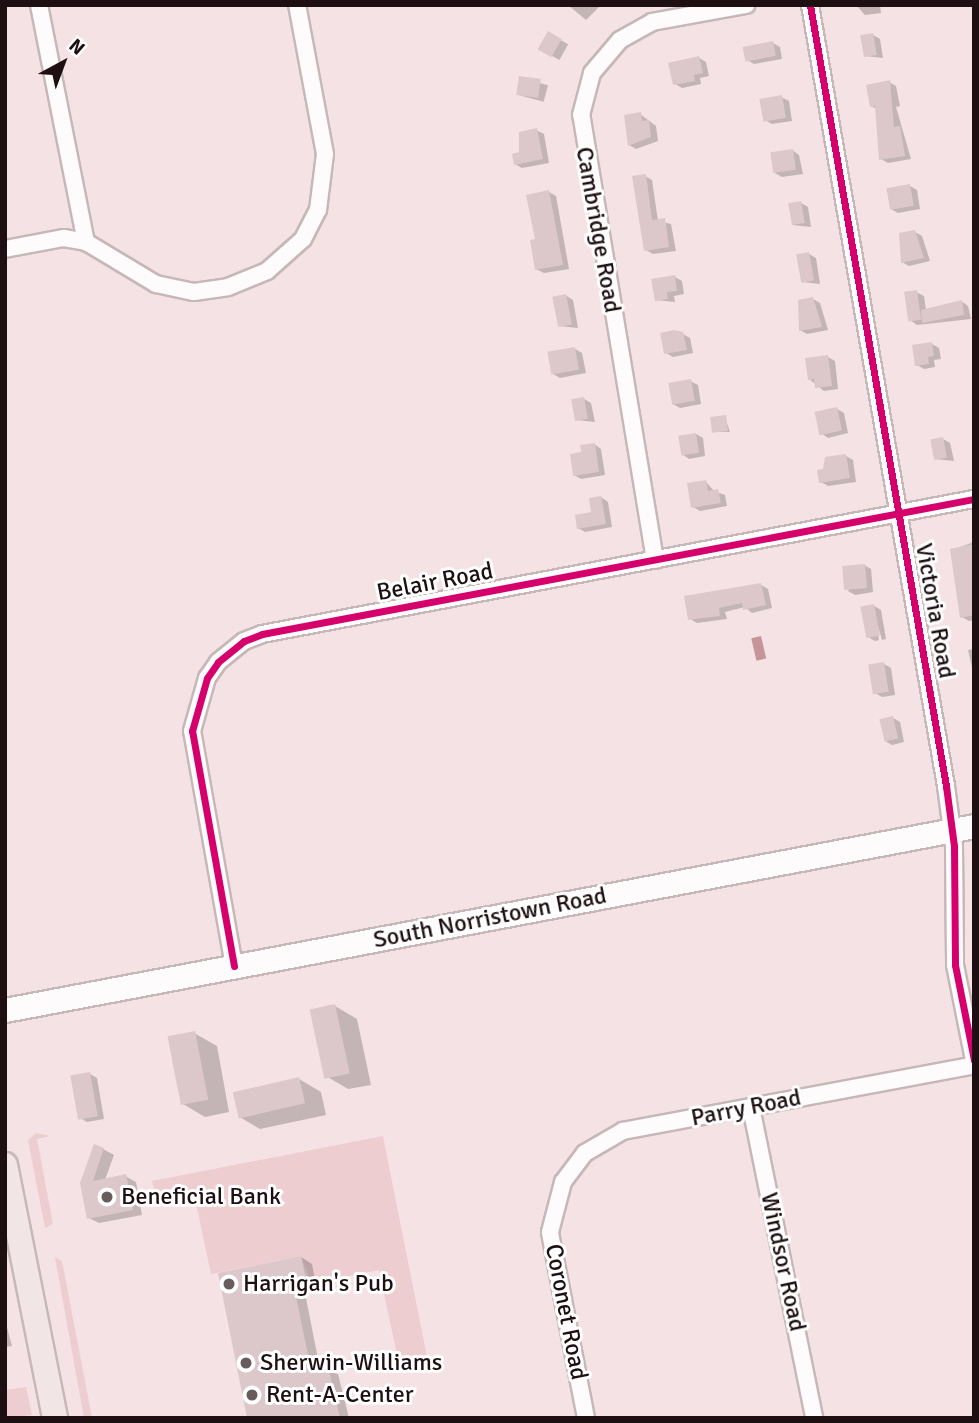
<!DOCTYPE html>
<html>
<head>
<meta charset="utf-8">
<style>
  body { margin:0 }
  #map { position:relative; width:979px; height:1423px; overflow:hidden; background:#f4e2e4; font-family:Signika,sans-serif }
  div>[style] { position:absolute }
  .green>* { inset:0; background:#edcdd0 }
  .water>* { inset:0; background:#c5959a; transform-origin:0 0 }
  .shadow>* { inset:0; background:#0003; transform-origin:0 0 }
  .building>* { inset:0; background:#dcc8ca; transform-origin:0 0 }
  .roads { filter:drop-shadow(2px 0 #c6b7b8) drop-shadow(-2px 0 #c6b7b8) drop-shadow(0 2px #c6b7b8) drop-shadow(0 -2px #c6b7b8) }
  .street>* { height:16px; margin:-8px; padding:0 8px; transform-origin:8px; border-radius:8px; background:#fdfbfb }
  .secondary>* { height:23px; margin:-11.5px; padding:0 11.5px; transform-origin:11.5px; border-radius:11.5px; background:#fdfbfb }
  .primary>* { height:24px; margin:-12px; padding:0 12px; transform-origin:12px; border-radius:12px; background:#f1e5e6 }
  .cycleway>* { height:7px; margin:-3.5px; padding:0 3.5px; transform-origin:3.5px; border-radius:3.5px; background:#d6006c }
  .dots>* { width:19px; height:19px; translate:-50% -50%; box-sizing:border-box; border:4px solid #fff; border-radius:50% }
  span { translate:-50% -50%; white-space:nowrap; text-align:center; line-height:1.15; -webkit-text-stroke:6px #fff; paint-order:stroke }
  .street-label { font-size:24px; color:#1e1012 }
  .poi-label { font-size:24px; color:#1e1012 }
  .left { translate:0 -50%; text-align:left }
  .frame { position:absolute; inset:0; border:7px solid #1e1012; pointer-events:none }
  .north { position:absolute; left:28px; top:28px; width:70px; height:70px; -webkit-text-stroke:5px #fff; paint-order:stroke; rotate:41deg; font-size:19px; font-weight:700; line-height:28px; text-align:center; color:#1e1012 }
  .north::after { content:''; display:block; margin:auto; width:24px; height:32px; background:#1e1012; clip-path:polygon(50% 0,100% 100%,50% 72%,0 100%) }
</style>
</head>
<body>
<div id="map">
  <div class="green">
    <i style="clip-path:polygon(36px 1133px,50px 1136px,37px 1139px,53px 1224px,45px 1228px,28px 1140px)"></i>
    <i style="clip-path:polygon(383px 1136px,427px 1357px,399px 1364px,379px 1270px,311px 1283px,301px 1256px,211px 1274px,194px 1194px,157px 1202px,152px 1181px)"></i>
    <i style="clip-path:polygon(55px 1257px,62px 1261px,92px 1418px,84px 1418px)"></i>
    <i style="clip-path:polygon(26px 1387px,32px 1415px,5px 1418px,5px 1390px)"></i>
  </div>
  <div class="water">
    <i style="left:761px;top:636px;width:23px;height:10px;rotate:77deg"></i>
  </div>
  <div class="shadow">
    <i style="clip-path:polygon(568px 5px,601px 5px,586px 20px)"></i>
    <i style="clip-path:polygon(856px 5px,880px 5px,881px 13px,865px 15px)"></i>
    <i style="left:548px;top:33px;width:23px;height:18px;rotate:29deg"></i>
    <i style="clip-path:polygon(873px 35px,880px 39px,883px 58px,865px 56px)"></i>
    <i style="clip-path:polygon(773px 43px,780px 47px,782px 59px,754px 64px,747px 60px)"></i>
    <i style="clip-path:polygon(699px 58px,706px 62px,709px 76px,700px 78px,701px 84px,682px 88px,675px 84px)"></i>
    <i style="left:521px;top:78px;width:28px;height:17px;rotate:15deg"></i>
    <i style="clip-path:polygon(889px 82px,896px 86px,900px 106px,896px 107px,911px 159px,888px 163px,881px 159px,877px 109px,871px 106px)"></i>
    <i style="clip-path:polygon(781px 97px,789px 101px,792px 121px,772px 124px,765px 120px)"></i>
    <i style="clip-path:polygon(640px 114px,656px 126px,658px 141px,636px 149px,629px 145px)"></i>
    <i style="clip-path:polygon(536px 130px,544px 134px,549px 163px,522px 168px,515px 164px,521px 154px,519px 142px)"></i>
    <i style="clip-path:polygon(792px 150px,799px 155px,803px 174px,782px 177px,775px 173px)"></i>
    <i style="clip-path:polygon(645px 176px,652px 180px,658px 221px,671px 224px,676px 251px,653px 254px,646px 250px)"></i>
    <i style="clip-path:polygon(910px 186px,917px 190px,920px 209px,898px 213px,891px 209px)"></i>
    <i style="clip-path:polygon(549px 192px,556px 196px,569px 269px,544px 273px,536px 269px,537px 240px)"></i>
    <i style="clip-path:polygon(801px 203px,808px 207px,811px 227px,793px 225px)"></i>
    <i style="clip-path:polygon(915px 232px,922px 236px,930px 261px,909px 266px,902px 262px)"></i>
    <i style="clip-path:polygon(809px 254px,816px 258px,820px 284px,802px 282px)"></i>
    <i style="clip-path:polygon(675px 277px,682px 281px,684px 294px,674px 296px,675px 302px,656px 300px)"></i>
    <i style="clip-path:polygon(916px 292px,924px 296px,926px 311px,961px 301px,968px 306px,971px 319px,917px 325px,910px 320px)"></i>
    <i style="clip-path:polygon(565px 295px,573px 300px,578px 328px,559px 326px)"></i>
    <i style="clip-path:polygon(813px 299px,820px 303px,828px 330px,807px 334px,800px 330px)"></i>
    <i style="clip-path:polygon(683px 334px,690px 338px,693px 353px,673px 357px,666px 353px)"></i>
    <i style="clip-path:polygon(932px 344px,939px 348px,941px 359px,934px 360px,935px 367px,924px 369px,917px 365px)"></i>
    <i style="clip-path:polygon(575px 349px,582px 353px,586px 373px,560px 378px,553px 374px)"></i>
    <i style="clip-path:polygon(828px 357px,835px 361px,838px 389px,824px 391px,809px 379px)"></i>
    <i style="clip-path:polygon(690px 381px,698px 385px,701px 404px,680px 408px,673px 404px)"></i>
    <i style="clip-path:polygon(584px 399px,591px 403px,595px 422px,576px 420px)"></i>
    <i style="clip-path:polygon(837px 409px,844px 413px,848px 433px,828px 438px,821px 433px)"></i>
    <i style="clip-path:polygon(725px 417px,730px 432px,714px 432px)"></i>
    <i style="clip-path:polygon(696px 434px,703px 438px,705px 456px,689px 459px,682px 454px)"></i>
    <i style="clip-path:polygon(943px 439px,950px 443px,954px 461px,935px 459px)"></i>
    <i style="clip-path:polygon(594px 444px,601px 449px,605px 475px,581px 479px,574px 475px,583px 454px)"></i>
    <i style="clip-path:polygon(846px 456px,853px 460px,856px 482px,828px 486px,821px 482px)"></i>
    <i style="clip-path:polygon(706px 482px,714px 491px,725px 495px,727px 506px,700px 511px,693px 507px)"></i>
    <i style="clip-path:polygon(601px 497px,608px 502px,612px 527px,585px 532px,578px 528px,593px 513px)"></i>
    <i style="clip-path:polygon(974px 542px,974px 620px,969px 621px,962px 617px,952px 550px)"></i>
    <i style="clip-path:polygon(864px 565px,871px 569px,873px 592px,855px 595px,848px 591px)"></i>
    <i style="clip-path:polygon(761px 585px,768px 589px,772px 608px,752px 613px,745px 607px,725px 612px,727px 619px,697px 623px,690px 619px)"></i>
    <i style="clip-path:polygon(874px 606px,881px 610px,886px 639px,882px 640px,873px 609px,879px 640px,875px 641px,868px 637px,862px 609px)"></i>
    <i style="clip-path:polygon(974px 649px,974px 676px,968px 650px)"></i>
    <i style="clip-path:polygon(884px 664px,891px 668px,895px 695px,882px 697px,875px 693px)"></i>
    <i style="clip-path:polygon(893px 718px,900px 722px,904px 742px,892px 745px,885px 741px)"></i>
    <i style="clip-path:polygon(335px 1006px,357px 1019px,371px 1085px,348px 1089px,326px 1076px)"></i>
    <i style="clip-path:polygon(194px 1033px,217px 1046px,229px 1112px,205px 1117px,183px 1104px)"></i>
    <i style="clip-path:polygon(90px 1074px,97px 1078px,104px 1119px,87px 1122px,80px 1118px)"></i>
    <i style="clip-path:polygon(299px 1079px,321px 1092px,326px 1115px,260px 1129px,238px 1116px)"></i>
    <i style="clip-path:polygon(103px 1149px,114px 1155px,105px 1180px,125px 1176px,136px 1182px,142px 1215px,99px 1223px,89px 1218px,82px 1183px)"></i>
    <i style="clip-path:polygon(301px 1257px,312px 1264px,317px 1290px,305px 1293px,320px 1369px,338px 1374px,349px 1418px,248px 1418px)"></i>
    <i style="clip-path:polygon(5px 1320px,12px 1346px,5px 1347px)"></i>
  </div>
  <div class="building">
    <i style="left:548px;top:31px;width:16px;height:21px;rotate:30deg"></i>
    <i style="left:873px;top:33px;width:22px;height:13px;rotate:80deg"></i>
    <i style="left:773px;top:41px;width:15px;height:31px;rotate:79deg"></i>
    <i style="clip-path:polygon(699px 56px,703px 73px,694px 75px,695px 81px,673px 85px,668px 63px)"></i>
    <i style="left:519px;top:76px;width:22px;height:19px;rotate:8deg"></i>
    <i style="clip-path:polygon(890px 80px,894px 127px,900px 126px,905px 156px,879px 160px,875px 106px,870px 107px,866px 85px)"></i>
    <i style="left:782px;top:95px;width:23px;height:23px;rotate:80deg"></i>
    <i style="clip-path:polygon(641px 112px,642px 121px,649px 120px,651px 137px,628px 146px,624px 115px)"></i>
    <i style="clip-path:polygon(537px 128px,543px 159px,514px 165px,512px 154px,519px 152px,519px 132px)"></i>
    <i style="left:793px;top:149px;width:21px;height:23px;rotate:82deg"></i>
    <i style="clip-path:polygon(646px 174px,652px 220px,665px 218px,669px 247px,644px 251px,632px 176px)"></i>
    <i style="left:910px;top:184px;width:22px;height:24px;rotate:80deg"></i>
    <i style="clip-path:polygon(549px 190px,563px 265px,535px 270px,530px 240px,535px 239px,526px 195px)"></i>
    <i style="left:801px;top:201px;width:22px;height:13px;rotate:80deg"></i>
    <i style="clip-path:polygon(915px 230px,924px 258px,901px 263px,899px 233px)"></i>
    <i style="left:809px;top:252px;width:29px;height:13px;rotate:80deg"></i>
    <i style="clip-path:polygon(675px 275px,677px 291px,667px 292px,668px 299px,655px 301px,651px 279px)"></i>
    <i style="left:917px;top:290px;width:30px;height:13px;rotate:82deg"></i>
    <i style="left:566px;top:294px;width:31px;height:14px;rotate:79deg"></i>
    <i style="clip-path:polygon(813px 297px,822px 327px,799px 331px,798px 300px)"></i>
    <i style="clip-path:polygon(962px 300px,964px 315px,922px 323px,921px 310px)"></i>
    <i style="clip-path:polygon(674px 330px,683px 332px,687px 350px,664px 354px,660px 333px)"></i>
    <i style="clip-path:polygon(932px 342px,934px 356px,928px 357px,929px 364px,915px 366px,912px 345px)"></i>
    <i style="left:575px;top:347px;width:23px;height:28px;rotate:80deg"></i>
    <i style="clip-path:polygon(828px 355px,832px 386px,815px 388px,814px 379px,808px 380px,805px 358px)"></i>
    <i style="left:691px;top:379px;width:22px;height:23px;rotate:80deg"></i>
    <i style="left:584px;top:397px;width:22px;height:13px;rotate:80deg"></i>
    <i style="left:837px;top:407px;width:24px;height:23px;rotate:78deg"></i>
    <i style="left:726px;top:415px;width:16px;height:16px;rotate:83deg"></i>
    <i style="left:696px;top:433px;width:20px;height:18px;rotate:81deg"></i>
    <i style="left:943px;top:437px;width:21px;height:13px;rotate:79deg"></i>
    <i style="clip-path:polygon(595px 443px,599px 472px,573px 476px,570px 454px,581px 452px,580px 445px)"></i>
    <i style="clip-path:polygon(846px 454px,850px 478px,819px 483px,817px 470px,823px 469px,825px 457px)"></i>
    <i style="clip-path:polygon(706px 480px,708px 491px,718px 489px,721px 503px,691px 508px,687px 483px)"></i>
    <i style="clip-path:polygon(601px 496px,606px 524px,577px 529px,575px 515px,591px 512px,589px 498px)"></i>
    <i style="clip-path:polygon(974px 544px,974px 615px,960px 618px,950px 549px)"></i>
    <i style="left:865px;top:564px;width:24px;height:23px;rotate:85deg"></i>
    <i style="clip-path:polygon(761px 583px,766px 605px,743px 610px,742px 603px,719px 608px,720px 616px,688px 620px,684px 596px)"></i>
    <i style="left:874px;top:604px;width:32px;height:14px;rotate:79deg"></i>
    <i style="left:884px;top:662px;width:30px;height:16px;rotate:81deg"></i>
    <i style="left:893px;top:716px;width:23px;height:14px;rotate:77deg"></i>
    <i style="left:335px;top:1004px;width:71px;height:26px;rotate:78deg"></i>
    <i style="left:195px;top:1031px;width:70px;height:28px;rotate:79deg"></i>
    <i style="left:90px;top:1072px;width:45px;height:20px;rotate:80deg"></i>
    <i style="left:299px;top:1077px;width:27px;height:68px;rotate:77deg"></i>
    <i style="clip-path:polygon(94px 1144px,104px 1148px,93px 1181px,126px 1174px,133px 1210px,87px 1219px,80px 1183px)"></i>
    <i style="clip-path:polygon(301px 1256px,307px 1284px,294px 1287px,311px 1369px,328px 1366px,340px 1418px,247px 1418px,218px 1273px)"></i>
  </div>
  <div class="roads">
    <div class="street">
      <i style="left:39px;top:5px;width:242px;rotate:78.8deg"></i>
      <i style="left:86px;top:242px;width:82px;rotate:31deg"></i>
      <i style="left:156px;top:284px;width:39px;rotate:12deg"></i>
      <i style="left:194px;top:292px;width:34px;rotate:-8deg"></i>
      <i style="left:228px;top:287px;width:42px;rotate:-22.3deg"></i>
      <i style="left:267px;top:271px;width:48px;rotate:-41.6deg"></i>
      <i style="left:303px;top:239px;width:33px;rotate:-63deg"></i>
      <i style="left:318px;top:210px;width:56px;rotate:-82.9deg"></i>
      <i style="left:325px;top:154px;width:152px;rotate:-100.6deg"></i>
      <i style="left:810px;top:5px;width:793px;rotate:80.12deg"></i>
      <i style="left:946px;top:786px;width:61px;rotate:82.4deg"></i>
      <i style="left:954px;top:846px;width:119px;rotate:89.5deg"></i>
      <i style="left:955px;top:965px;width:97px;rotate:78.7deg"></i>
      <i style="left:5px;top:249px;width:60px;rotate:-10.6deg"></i>
      <i style="left:64px;top:238px;width:22px;rotate:10deg"></i>
      <i style="left:655px;top:560px;width:451px;rotate:-99.4deg"></i>
      <i style="left:581px;top:115px;width:43px;rotate:-75.3deg"></i>
      <i style="left:592px;top:73px;width:43px;rotate:-49.7deg"></i>
      <i style="left:620px;top:40px;width:37px;rotate:-29deg"></i>
      <i style="left:652px;top:22px;width:96px;rotate:-10.3deg"></i>
      <i style="left:234px;top:966px;width:239px;rotate:-100.1deg"></i>
      <i style="left:192px;top:731px;width:55px;rotate:-74.2deg"></i>
      <i style="left:207px;top:678px;width:19px;rotate:-55deg"></i>
      <i style="left:218px;top:662px;width:33px;rotate:-39deg"></i>
      <i style="left:244px;top:641px;width:19px;rotate:-21deg"></i>
      <i style="left:262px;top:634px;width:725px;rotate:-10.74deg"></i>
      <i style="left:751px;top:1107px;width:317px;rotate:78.5deg"></i>
      <i style="left:586px;top:1418px;width:189px;rotate:-101deg"></i>
      <i style="left:550px;top:1232px;width:52px;rotate:-75.4deg"></i>
      <i style="left:563px;top:1182px;width:36px;rotate:-53deg"></i>
      <i style="left:585px;top:1153px;width:44px;rotate:-30.1deg"></i>
      <i style="left:623px;top:1131px;width:357px;rotate:-10.6deg"></i>
    </div>
    <div class="secondary">
      <i style="left:5px;top:1010px;width:986px;rotate:-10.75deg"></i>
    </div>
    <div class="primary">
      <i style="left:5px;top:1165px;width:258px;rotate:78.8deg"></i>
    </div>
  </div>
  <div class="cycleway">
    <i style="left:810px;top:5px;width:793px;rotate:80.12deg"></i>
    <i style="left:946px;top:786px;width:61px;rotate:82.4deg"></i>
    <i style="left:954px;top:846px;width:119px;rotate:89.5deg"></i>
    <i style="left:955px;top:965px;width:97px;rotate:78.7deg"></i>
    <i style="left:234px;top:966px;width:239px;rotate:-100.1deg"></i>
    <i style="left:192px;top:731px;width:55px;rotate:-74.2deg"></i>
    <i style="left:207px;top:678px;width:19px;rotate:-55deg"></i>
    <i style="left:218px;top:662px;width:33px;rotate:-39deg"></i>
    <i style="left:244px;top:641px;width:19px;rotate:-21deg"></i>
    <i style="left:262px;top:634px;width:725px;rotate:-10.74deg"></i>
  </div>
  <div class="dots">
    <i style="left:107px;top:1197px;background:#695a5c"></i>
    <i style="left:229px;top:1284px;background:#695a5c"></i>
    <i style="left:246px;top:1363px;background:#695a5c"></i>
    <i style="left:252px;top:1395px;background:#695a5c"></i>
  </div>
  <div class="street-label">
    <span style="left:598px;top:230px;rotate:80deg">Cambridge Road</span>
    <span style="left:435px;top:582px;rotate:-11deg">Belair Road</span>
    <span style="left:935px;top:611px;rotate:80deg">Victoria Road</span>
    <span style="left:490px;top:918px;rotate:-11deg">South Norristown Road</span>
    <span style="left:746px;top:1108px;rotate:-11deg">Parry Road</span>
    <span style="left:783px;top:1262px;rotate:78deg">Windsor Road</span>
    <span style="left:566px;top:1312px;rotate:79deg">Coronet Road</span>
  </div>
  <div class="poi-label">
    <span class="left" style="left:121px;top:1197px">Beneficial Bank</span>
    <span class="left" style="left:243px;top:1284px">Harrigan's Pub</span>
    <span class="left" style="left:260px;top:1363px">Sherwin-Williams</span>
    <span class="left" style="left:266px;top:1395px">Rent-A-Center</span>
  </div>
  <div class="frame"></div>
  <div class="north">N</div>
</div>
</body>
</html>
